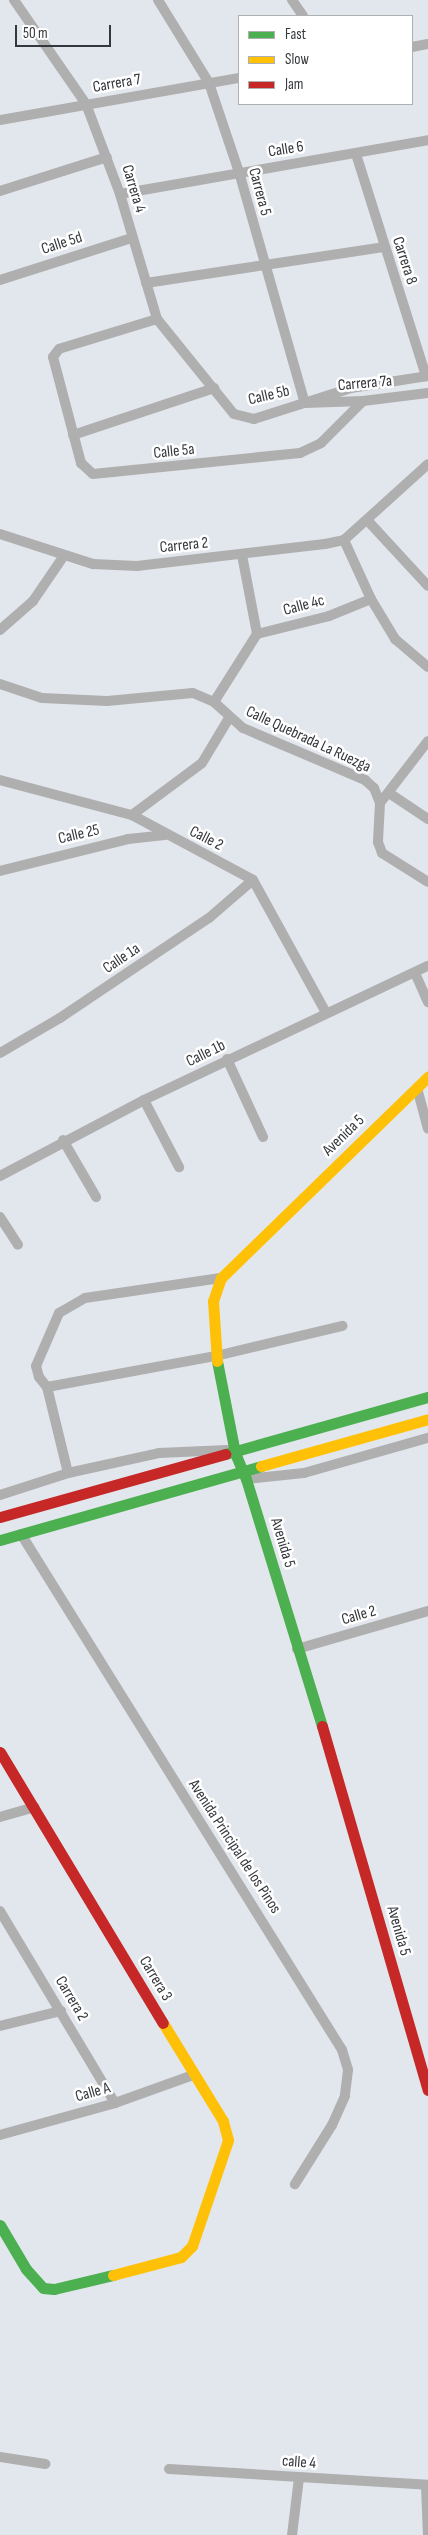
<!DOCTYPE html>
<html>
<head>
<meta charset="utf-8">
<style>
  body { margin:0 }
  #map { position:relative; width:428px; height:2535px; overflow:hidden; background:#e2e7ed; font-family:"Sofia Sans Condensed",sans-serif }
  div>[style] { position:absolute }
  .street>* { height:10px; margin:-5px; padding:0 5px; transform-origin:5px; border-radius:5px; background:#b0afb0 }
  .fast>* { height:11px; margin:-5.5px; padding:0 5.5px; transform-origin:5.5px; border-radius:5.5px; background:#4caf50 }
  .slow>* { height:11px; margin:-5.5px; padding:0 5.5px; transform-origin:5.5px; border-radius:5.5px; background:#ffc107 }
  .jam>* { height:11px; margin:-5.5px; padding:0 5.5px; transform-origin:5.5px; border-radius:5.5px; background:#c62828 }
  span { translate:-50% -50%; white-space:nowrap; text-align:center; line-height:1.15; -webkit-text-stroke:5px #fff; paint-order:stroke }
  .street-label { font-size:16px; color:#34373b }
  .legend { position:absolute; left:238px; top:15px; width:175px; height:90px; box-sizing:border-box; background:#fff; border:1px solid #aeafb1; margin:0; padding:6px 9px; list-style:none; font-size:15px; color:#34373b }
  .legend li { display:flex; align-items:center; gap:10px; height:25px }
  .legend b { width:25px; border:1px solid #aeafb1 }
  .scale { position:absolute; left:15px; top:25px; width:96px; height:22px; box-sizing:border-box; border:2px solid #34373b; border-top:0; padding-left:6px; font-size:15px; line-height:18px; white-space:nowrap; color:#34373b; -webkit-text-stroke:4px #fff; paint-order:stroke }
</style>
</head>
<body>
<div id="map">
  <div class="street">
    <i style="left:14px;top:0;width:126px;rotate:55.3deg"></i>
    <i style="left:86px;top:104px;width:96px;rotate:69.3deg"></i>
    <i style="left:120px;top:194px;width:130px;rotate:73.5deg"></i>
    <i style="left:157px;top:319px;width:122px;rotate:51deg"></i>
    <i style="left:234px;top:414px;width:21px;rotate:14deg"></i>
    <i style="left:254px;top:419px;width:102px;rotate:-17.7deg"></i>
    <i style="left:351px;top:388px;width:78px;rotate:-8.9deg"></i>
    <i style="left:158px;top:0;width:97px;rotate:58.4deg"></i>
    <i style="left:209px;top:83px;width:94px;rotate:71.4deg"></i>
    <i style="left:239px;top:172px;width:240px;rotate:74.1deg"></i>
    <i style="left:305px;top:403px;width:58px;rotate:-2deg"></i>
    <i style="left:363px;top:401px;width:65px;rotate:-7deg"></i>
    <i style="left:292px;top:0;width:19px;rotate:55deg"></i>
    <i style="left:412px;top:47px;width:16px;rotate:-11deg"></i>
    <i style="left:0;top:120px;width:243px;rotate:-10deg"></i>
    <i style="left:356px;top:154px;width:233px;rotate:72.5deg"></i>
    <i style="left:0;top:191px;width:112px;rotate:-17.6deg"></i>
    <i style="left:120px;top:194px;width:313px;rotate:-9.9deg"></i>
    <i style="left:0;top:280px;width:139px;rotate:-17.7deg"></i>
    <i style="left:146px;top:283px;width:240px;rotate:-8.6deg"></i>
    <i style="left:157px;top:319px;width:102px;rotate:163deg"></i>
    <i style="left:59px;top:349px;width:10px;rotate:127deg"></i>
    <i style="left:53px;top:357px;width:110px;rotate:75.2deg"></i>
    <i style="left:81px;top:463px;width:16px;rotate:43deg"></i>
    <i style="left:93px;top:474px;width:208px;rotate:-5.8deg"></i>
    <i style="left:300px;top:453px;width:23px;rotate:-25deg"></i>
    <i style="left:321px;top:443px;width:59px;rotate:-45deg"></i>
    <i style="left:73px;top:435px;width:149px;rotate:-18.4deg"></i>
    <i style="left:368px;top:521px;width:88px;rotate:47.3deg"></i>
    <i style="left:0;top:534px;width:98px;rotate:17.9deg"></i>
    <i style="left:93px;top:564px;width:44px;rotate:2.6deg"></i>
    <i style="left:137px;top:566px;width:189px;rotate:-6.7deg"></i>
    <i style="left:325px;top:544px;width:19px;rotate:-12deg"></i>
    <i style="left:344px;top:540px;width:113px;rotate:-42.1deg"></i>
    <i style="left:242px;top:555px;width:80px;rotate:79.2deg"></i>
    <i style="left:257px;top:634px;width:74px;rotate:-14deg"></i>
    <i style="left:329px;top:616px;width:45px;rotate:-22deg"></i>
    <i style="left:371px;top:599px;width:65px;rotate:-114.6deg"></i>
    <i style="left:371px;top:599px;width:47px;rotate:59deg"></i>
    <i style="left:395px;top:639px;width:43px;rotate:40.3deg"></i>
    <i style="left:0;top:630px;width:44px;rotate:-41.3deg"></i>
    <i style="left:33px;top:601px;width:53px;rotate:-55.7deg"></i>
    <i style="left:0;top:684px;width:44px;rotate:18.4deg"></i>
    <i style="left:42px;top:698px;width:65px;rotate:2.6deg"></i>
    <i style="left:107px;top:701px;width:86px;rotate:-5.3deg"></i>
    <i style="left:193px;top:693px;width:23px;rotate:23deg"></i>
    <i style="left:214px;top:702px;width:39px;rotate:42deg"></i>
    <i style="left:243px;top:728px;width:133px;rotate:23.1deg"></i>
    <i style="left:365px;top:780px;width:12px;rotate:42deg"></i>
    <i style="left:374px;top:788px;width:16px;rotate:68deg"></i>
    <i style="left:380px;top:803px;width:39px;rotate:93deg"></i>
    <i style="left:378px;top:842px;width:12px;rotate:70deg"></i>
    <i style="left:382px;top:853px;width:54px;rotate:32.2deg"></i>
    <i style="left:214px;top:702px;width:80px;rotate:-57.7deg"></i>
    <i style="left:0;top:780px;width:137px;rotate:14.9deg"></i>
    <i style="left:132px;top:815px;width:137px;rotate:28.2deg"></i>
    <i style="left:253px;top:880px;width:152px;rotate:61.2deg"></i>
    <i style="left:389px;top:793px;width:47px;rotate:33.7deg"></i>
    <i style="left:380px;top:803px;width:78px;rotate:-52.3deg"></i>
    <i style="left:132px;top:815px;width:87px;rotate:-36.6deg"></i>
    <i style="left:202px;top:763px;width:52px;rotate:-59deg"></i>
    <i style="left:0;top:871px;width:132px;rotate:-14deg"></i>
    <i style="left:128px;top:839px;width:37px;rotate:-6deg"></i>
    <i style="left:415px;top:973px;width:32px;rotate:66deg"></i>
    <i style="left:0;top:1053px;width:69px;rotate:-30.3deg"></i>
    <i style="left:60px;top:1018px;width:179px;rotate:-33.9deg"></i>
    <i style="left:209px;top:918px;width:58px;rotate:-40.8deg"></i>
    <i style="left:227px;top:1059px;width:86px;rotate:65.2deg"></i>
    <i style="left:417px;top:1088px;width:42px;rotate:75deg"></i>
    <i style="left:144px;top:1100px;width:76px;rotate:62.4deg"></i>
    <i style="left:63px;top:1140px;width:66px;rotate:59.9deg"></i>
    <i style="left:0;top:1176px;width:163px;rotate:-27.8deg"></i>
    <i style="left:144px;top:1100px;width:314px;rotate:-25.3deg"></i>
    <i style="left:0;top:1217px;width:33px;rotate:57deg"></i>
    <i style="left:47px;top:1387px;width:172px;rotate:-10.4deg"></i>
    <i style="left:216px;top:1356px;width:130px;rotate:-13.4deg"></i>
    <i style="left:68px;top:1473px;width:89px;rotate:-103.7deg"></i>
    <i style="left:47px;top:1387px;width:13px;rotate:-129deg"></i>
    <i style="left:39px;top:1377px;width:11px;rotate:-105deg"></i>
    <i style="left:36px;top:1366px;width:58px;rotate:-66.5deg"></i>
    <i style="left:59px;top:1313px;width:30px;rotate:-30deg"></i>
    <i style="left:85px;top:1298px;width:137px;rotate:-8.4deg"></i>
    <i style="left:246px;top:1479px;width:58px;rotate:-5.9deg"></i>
    <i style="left:304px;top:1473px;width:129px;rotate:-15.8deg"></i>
    <i style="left:0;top:1495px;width:71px;rotate:-17.9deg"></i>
    <i style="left:68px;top:1473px;width:93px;rotate:-12.4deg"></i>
    <i style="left:159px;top:1453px;width:68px;rotate:-2.5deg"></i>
    <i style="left:21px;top:1534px;width:608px;rotate:58.11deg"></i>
    <i style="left:342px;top:2050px;width:21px;rotate:73deg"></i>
    <i style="left:348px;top:2070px;width:26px;rotate:97deg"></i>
    <i style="left:345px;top:2096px;width:32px;rotate:114deg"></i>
    <i style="left:332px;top:2125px;width:70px;rotate:122.1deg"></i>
    <i style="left:297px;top:1649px;width:136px;rotate:-16.2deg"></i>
    <i style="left:0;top:1817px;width:36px;rotate:-16deg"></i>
    <i style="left:0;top:1911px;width:224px;rotate:59.1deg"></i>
    <i style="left:0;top:2026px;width:63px;rotate:-13.8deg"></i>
    <i style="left:0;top:2135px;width:119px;rotate:-15.5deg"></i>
    <i style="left:115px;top:2103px;width:83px;rotate:-19.7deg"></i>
    <i style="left:0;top:2457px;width:46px;rotate:8.8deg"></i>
    <i style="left:169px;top:2469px;width:259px;rotate:3.5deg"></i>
    <i style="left:426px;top:2486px;width:49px;rotate:87.7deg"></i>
    <i style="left:292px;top:2535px;width:57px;rotate:-83deg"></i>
  </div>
  <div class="fast">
    <i style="left:217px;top:1361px;width:94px;rotate:78.9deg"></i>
    <i style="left:235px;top:1453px;width:28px;rotate:67deg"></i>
    <i style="left:246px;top:1479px;width:258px;rotate:72.9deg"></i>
    <i style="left:225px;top:1454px;width:211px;rotate:-15.7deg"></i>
    <i style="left:0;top:1540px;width:271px;rotate:-15.8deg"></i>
    <i style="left:0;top:2225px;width:51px;rotate:59.4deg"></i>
    <i style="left:26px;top:2269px;width:25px;rotate:48deg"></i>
    <i style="left:43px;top:2288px;width:11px;rotate:5deg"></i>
    <i style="left:54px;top:2289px;width:61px;rotate:-13.3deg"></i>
  </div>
  <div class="slow">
    <i style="left:217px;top:1361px;width:60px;rotate:-93.8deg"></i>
    <i style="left:213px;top:1301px;width:24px;rotate:-71deg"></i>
    <i style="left:221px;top:1278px;width:289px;rotate:-44.2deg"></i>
    <i style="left:261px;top:1466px;width:173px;rotate:-15.7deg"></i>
    <i style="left:113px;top:2275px;width:70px;rotate:-14.8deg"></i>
    <i style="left:181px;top:2257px;width:16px;rotate:-45deg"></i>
    <i style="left:192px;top:2246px;width:112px;rotate:-71.2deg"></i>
    <i style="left:228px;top:2140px;width:20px;rotate:-105deg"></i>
    <i style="left:223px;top:2121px;width:115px;rotate:-121.5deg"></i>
  </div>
  <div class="jam">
    <i style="left:0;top:1517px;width:234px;rotate:-15.6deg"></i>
    <i style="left:322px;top:1726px;width:379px;rotate:73.8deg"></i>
    <i style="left:0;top:1752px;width:316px;rotate:59deg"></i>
  </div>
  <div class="street-label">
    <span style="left:117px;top:84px;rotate:-10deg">Carrera 7</span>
    <span style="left:286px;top:150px;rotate:-9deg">Calle 6</span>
    <span style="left:133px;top:189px;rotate:73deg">Carrera 4</span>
    <span style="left:259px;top:192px;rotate:75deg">Carrera 5</span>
    <span style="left:62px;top:244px;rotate:-18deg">Calle 5d</span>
    <span style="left:404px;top:261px;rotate:72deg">Carrera 8</span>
    <span style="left:365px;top:384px;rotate:-5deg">Carrera 7a</span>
    <span style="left:269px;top:396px;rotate:-13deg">Calle 5b</span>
    <span style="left:174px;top:452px;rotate:-6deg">Calle 5a</span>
    <span style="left:184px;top:546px;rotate:-6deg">Carrera 2</span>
    <span style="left:304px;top:606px;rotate:-15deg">Calle 4c</span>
    <span style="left:308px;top:740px;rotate:25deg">Calle Quebrada La Ruezga</span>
    <span style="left:79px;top:835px;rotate:-13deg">Calle 25</span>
    <span style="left:206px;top:839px;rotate:27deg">Calle 2</span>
    <span style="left:122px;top:959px;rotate:-34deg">Calle 1a</span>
    <span style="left:206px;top:1054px;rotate:-26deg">Calle 1b</span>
    <span style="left:344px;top:1136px;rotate:-44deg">Avenida 5</span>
    <span style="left:282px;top:1543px;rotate:73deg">Avenida 5</span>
    <span style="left:359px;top:1616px;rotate:-16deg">Calle 2</span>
    <span style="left:234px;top:1847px;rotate:57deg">Avenida Principal de los Pinos</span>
    <span style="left:398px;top:1931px;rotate:74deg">Avenida 5</span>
    <span style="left:155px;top:1979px;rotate:59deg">Carrera 3</span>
    <span style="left:71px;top:1999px;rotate:59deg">Carrera 2</span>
    <span style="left:93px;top:2093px;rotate:-16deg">Calle A</span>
    <span style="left:299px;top:2463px;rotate:4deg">calle 4</span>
  </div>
  <ul class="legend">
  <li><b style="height:6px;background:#4caf50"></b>Fast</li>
  <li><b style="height:6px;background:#ffc107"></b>Slow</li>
  <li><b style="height:6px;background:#c62828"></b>Jam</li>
  </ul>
  <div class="scale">50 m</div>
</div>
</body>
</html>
